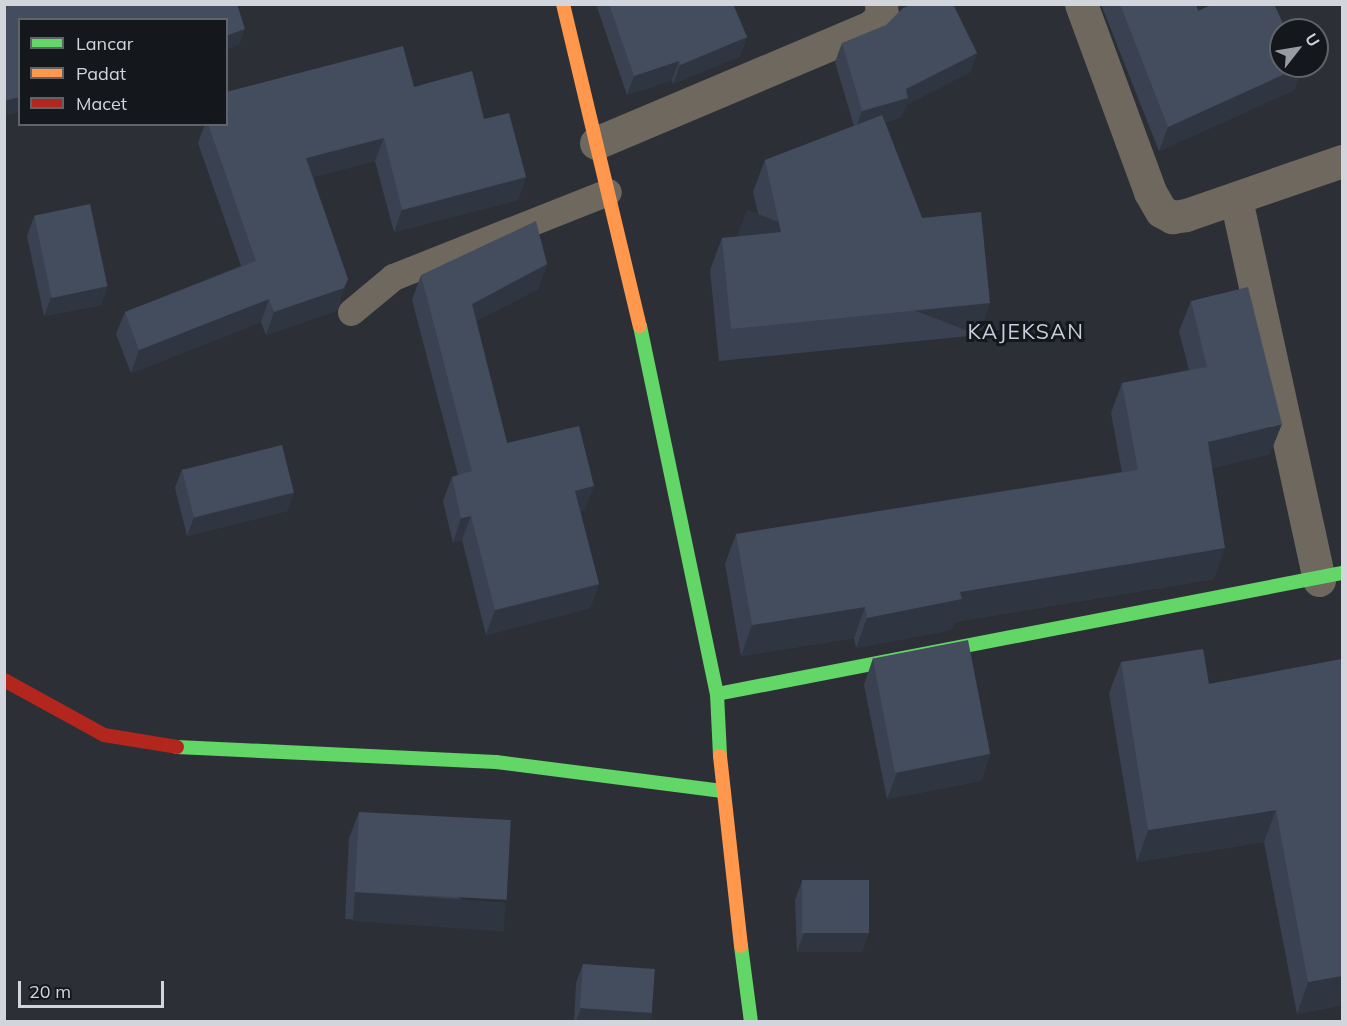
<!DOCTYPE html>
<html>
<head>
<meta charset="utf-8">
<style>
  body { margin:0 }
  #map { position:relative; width:1347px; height:1026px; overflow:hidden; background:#2c3036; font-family:Mulish,sans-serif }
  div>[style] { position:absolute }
  .lane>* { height:27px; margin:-13.5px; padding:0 13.5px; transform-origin:13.5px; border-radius:13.5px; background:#6e685f }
  .street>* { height:33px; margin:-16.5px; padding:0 16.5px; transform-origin:16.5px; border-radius:16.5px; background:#6e685f }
  .fast>* { height:14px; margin:-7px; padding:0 7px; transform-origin:7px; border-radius:7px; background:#63d668 }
  .slow>* { height:14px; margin:-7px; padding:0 7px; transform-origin:7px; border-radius:7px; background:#ff974d }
  .jam>* { height:14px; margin:-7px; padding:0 7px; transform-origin:7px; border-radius:7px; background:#b3261e }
  .wall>* { inset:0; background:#3a4251 }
  .shaded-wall>* { inset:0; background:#2f3642; transform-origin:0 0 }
  .building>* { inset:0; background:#434d5e; transform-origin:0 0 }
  span { translate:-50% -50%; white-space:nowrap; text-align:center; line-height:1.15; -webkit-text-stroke:6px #14171b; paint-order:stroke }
  .quarter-label { font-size:21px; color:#c8d0de; letter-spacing:1.5px }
  .frame { position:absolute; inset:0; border:6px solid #d2d6dc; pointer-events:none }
  .legend { position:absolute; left:18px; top:18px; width:210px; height:108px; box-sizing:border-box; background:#14171b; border:2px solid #606368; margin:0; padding:8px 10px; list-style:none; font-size:18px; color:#d2d6dc }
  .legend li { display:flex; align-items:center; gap:12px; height:30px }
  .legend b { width:30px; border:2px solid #606368 }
  .north { position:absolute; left:1269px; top:18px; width:60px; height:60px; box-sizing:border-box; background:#14171b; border:2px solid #606368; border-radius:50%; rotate:59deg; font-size:16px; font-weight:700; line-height:24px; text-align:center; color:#d2d6dc }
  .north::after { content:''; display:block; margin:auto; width:21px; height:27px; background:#989ca2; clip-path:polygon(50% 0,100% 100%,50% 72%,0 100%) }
  .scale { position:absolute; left:18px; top:981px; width:146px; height:27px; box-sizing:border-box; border:3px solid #d2d6dc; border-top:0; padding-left:8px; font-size:18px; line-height:21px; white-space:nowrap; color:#d2d6dc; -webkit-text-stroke:4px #14171b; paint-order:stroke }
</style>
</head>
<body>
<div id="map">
  <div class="lane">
    <i style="left:351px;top:312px;width:55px;rotate:-39.8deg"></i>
    <i style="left:393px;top:277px;width:231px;rotate:-21.6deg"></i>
  </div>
  <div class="street">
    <i style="left:1081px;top:4px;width:200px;rotate:69.8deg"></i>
    <i style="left:1150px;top:192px;width:22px;rotate:60deg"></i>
    <i style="left:1161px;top:211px;width:13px;rotate:29deg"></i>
    <i style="left:1172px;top:217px;width:14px;rotate:-8deg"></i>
    <i style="left:1186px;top:215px;width:165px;rotate:-19.1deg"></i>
    <i style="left:596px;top:143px;width:298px;rotate:-22.9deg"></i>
    <i style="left:871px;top:27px;width:16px;rotate:-45deg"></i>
    <i style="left:882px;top:16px;width:12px;rotate:-95deg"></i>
    <i style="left:1236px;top:199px;width:390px;rotate:77.7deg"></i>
  </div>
  <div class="fast">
    <i style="left:640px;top:326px;width:376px;rotate:78.2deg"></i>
    <i style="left:717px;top:694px;width:62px;rotate:87.2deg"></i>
    <i style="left:717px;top:694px;width:637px;rotate:-10.96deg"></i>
    <i style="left:177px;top:747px;width:319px;rotate:2.7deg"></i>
    <i style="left:496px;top:762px;width:228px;rotate:7.3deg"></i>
    <i style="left:741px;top:946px;width:77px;rotate:82.5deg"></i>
  </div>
  <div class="slow">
    <i style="left:563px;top:4px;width:331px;rotate:76.6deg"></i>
    <i style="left:720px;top:756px;width:191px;rotate:83.7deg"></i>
  </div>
  <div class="jam">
    <i style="left:4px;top:680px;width:114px;rotate:28.8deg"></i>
    <i style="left:104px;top:735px;width:74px;rotate:9.3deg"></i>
  </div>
  <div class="wall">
    <i style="clip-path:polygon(596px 4px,733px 4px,747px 37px,740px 56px,673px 84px,672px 80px,627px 95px)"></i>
    <i style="clip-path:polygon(1101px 4px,1196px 4px,1198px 11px,1302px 66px,1294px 90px,1159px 151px)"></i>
    <i style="clip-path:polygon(842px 43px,977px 53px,970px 72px,906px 105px,901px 117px,885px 122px,922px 218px,990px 303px,978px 335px,719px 361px,710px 270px,722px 238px,763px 234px,753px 192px,765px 160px,854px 126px,835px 62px)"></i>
    <i style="clip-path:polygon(414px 87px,484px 119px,526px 177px,518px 200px,394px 232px,375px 161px,313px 177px,340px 302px,336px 311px,266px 335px,261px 322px,131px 373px,116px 334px,125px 312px,241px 266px,198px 143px,205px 124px,226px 124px,226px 92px)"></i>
    <i style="clip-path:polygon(34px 217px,101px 305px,44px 316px,27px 236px)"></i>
    <i style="clip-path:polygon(547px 264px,538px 289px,476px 321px,507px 443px,585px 510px,580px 511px,599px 584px,590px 608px,486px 635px,462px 540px,453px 543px,443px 501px,452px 477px,458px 475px,412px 300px,421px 275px)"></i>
    <i style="clip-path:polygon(1191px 301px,1270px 454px,1212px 468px,1214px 579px,954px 622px,951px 630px,856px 648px,854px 638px,741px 656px,725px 564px,736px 534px,1122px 472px,1111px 413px,1122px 383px,1189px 370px,1179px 331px)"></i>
    <i style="clip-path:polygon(182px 469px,294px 492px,287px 511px,187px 536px,175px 488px)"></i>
    <i style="clip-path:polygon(873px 658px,990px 754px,981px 781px,887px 799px,864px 685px)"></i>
    <i style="clip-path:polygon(1342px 659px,1342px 1005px,1297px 1014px,1264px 842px,1137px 862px,1109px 693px,1121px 662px,1209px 684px)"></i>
    <i style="clip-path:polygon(359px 812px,496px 929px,345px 919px,349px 838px)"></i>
    <i style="clip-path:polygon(802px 881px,862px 952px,797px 952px,795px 900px)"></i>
    <i style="clip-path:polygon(583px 964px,650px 1022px,574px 1022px,576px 983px)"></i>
  </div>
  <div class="shaded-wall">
    <i style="clip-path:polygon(245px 29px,239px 45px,226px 50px,226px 36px)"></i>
    <i style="clip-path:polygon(747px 37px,740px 56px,673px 84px,680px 65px)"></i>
    <i style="clip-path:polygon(977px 53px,970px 72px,906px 105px,901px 117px,855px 130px,862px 111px)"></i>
    <i style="clip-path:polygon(679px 61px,672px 80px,627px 95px,634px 76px)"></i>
    <i style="clip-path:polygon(1302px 66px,1294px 90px,1159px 151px,1168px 127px)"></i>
    <i style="clip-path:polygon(20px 97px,20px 112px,4px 116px,4px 101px)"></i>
    <i style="clip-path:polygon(384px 138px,375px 161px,298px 181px,306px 158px)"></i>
    <i style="clip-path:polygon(526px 177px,518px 200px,394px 232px,402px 210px)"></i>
    <i style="clip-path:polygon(547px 264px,538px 289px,463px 328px,472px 304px)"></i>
    <i style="clip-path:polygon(348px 279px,336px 311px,266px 335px,274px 312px)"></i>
    <i style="clip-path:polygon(108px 286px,101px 305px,44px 316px,51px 297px)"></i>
    <i style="clip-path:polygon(269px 299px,261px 322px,131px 373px,139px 350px)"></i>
    <i style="left:990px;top:303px;width:34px;height:260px;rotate:111deg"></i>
    <i style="clip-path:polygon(1282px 424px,1270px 454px,1197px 472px,1208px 442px)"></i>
    <i style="clip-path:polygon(594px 486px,585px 510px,566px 515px,575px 491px)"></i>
    <i style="clip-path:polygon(294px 492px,287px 511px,187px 536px,194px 517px)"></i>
    <i style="clip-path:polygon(471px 516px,462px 540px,453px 543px,461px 518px)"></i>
    <i style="clip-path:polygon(1225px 548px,1214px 579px,954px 622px,951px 630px,856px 648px,867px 618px,960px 592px)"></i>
    <i style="clip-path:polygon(599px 584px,590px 608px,486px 635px,495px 610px)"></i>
    <i style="clip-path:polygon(865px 607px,854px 638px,741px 656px,752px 625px)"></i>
    <i style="clip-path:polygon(990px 754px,981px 781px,887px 799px,897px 773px)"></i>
    <i style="clip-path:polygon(1276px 810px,1264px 842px,1137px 862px,1148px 830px)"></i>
    <i style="left:355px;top:892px;width:151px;height:29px;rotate:4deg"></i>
    <i style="clip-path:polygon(804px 933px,869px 933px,862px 952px,797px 952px)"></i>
    <i style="clip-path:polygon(1342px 976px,1342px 1005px,1297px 1014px,1308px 982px)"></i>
    <i style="clip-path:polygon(581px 1008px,653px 1013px,650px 1022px,576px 1022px)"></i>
  </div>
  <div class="building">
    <i style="clip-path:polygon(4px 4px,237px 4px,245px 29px,226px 36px,226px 20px,20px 20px,20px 97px,4px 101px)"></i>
    <i style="clip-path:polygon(609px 4px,733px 4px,747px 37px,680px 65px,679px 61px,634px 76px)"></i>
    <i style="clip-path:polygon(913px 4px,953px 4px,977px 53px,906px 89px,908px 98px,862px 111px,842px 43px,886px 25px,903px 8px)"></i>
    <i style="clip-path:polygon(1120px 4px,1196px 4px,1198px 11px,1213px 4px,1274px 4px,1286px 30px,1281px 30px,1281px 66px,1302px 66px,1168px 127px)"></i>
    <i style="clip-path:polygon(403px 46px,414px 87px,472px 71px,484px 119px,509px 113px,526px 177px,402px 210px,384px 138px,306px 158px,348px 279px,344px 288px,274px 312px,269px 299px,139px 350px,125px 312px,256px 261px,208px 124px,226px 124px,226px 115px,229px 114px,226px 107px,226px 92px)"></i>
    <i style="clip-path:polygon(882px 115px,922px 218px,981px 212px,990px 303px,731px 329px,722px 238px,781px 232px,765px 160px)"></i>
    <i style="left:90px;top:204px;width:84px;height:57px;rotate:78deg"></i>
    <i style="clip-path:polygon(536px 221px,547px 264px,472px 304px,507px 443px,579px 426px,594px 486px,575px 491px,599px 584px,495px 610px,471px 516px,461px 518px,452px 477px,472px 471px,421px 275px)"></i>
    <i style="clip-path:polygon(1248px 287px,1282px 424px,1208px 442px,1225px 548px,960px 592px,962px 599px,867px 618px,865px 607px,752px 625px,736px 534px,1138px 470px,1122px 383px,1207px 367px,1191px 301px)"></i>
    <i style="left:282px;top:445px;width:49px;height:103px;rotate:76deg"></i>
    <i style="left:968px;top:640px;width:116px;height:97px;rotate:79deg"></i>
    <i style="clip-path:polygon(1203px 649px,1209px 684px,1342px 659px,1342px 976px,1308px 982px,1276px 810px,1148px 830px,1121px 662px)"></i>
    <i style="left:359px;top:812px;width:152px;height:80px;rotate:3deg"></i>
    <i style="left:869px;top:880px;width:53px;height:67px;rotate:90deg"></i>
    <i style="left:583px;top:964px;width:72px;height:44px;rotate:4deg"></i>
  </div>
  <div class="quarter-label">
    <span style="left:1026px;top:331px">KAJEKSAN</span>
  </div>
  <div class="frame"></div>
  <ul class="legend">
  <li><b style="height:8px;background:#63d668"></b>Lancar</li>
  <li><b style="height:8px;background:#ff974d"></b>Padat</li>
  <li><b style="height:8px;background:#b3261e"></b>Macet</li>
  </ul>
  <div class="north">U</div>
  <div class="scale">20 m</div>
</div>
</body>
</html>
